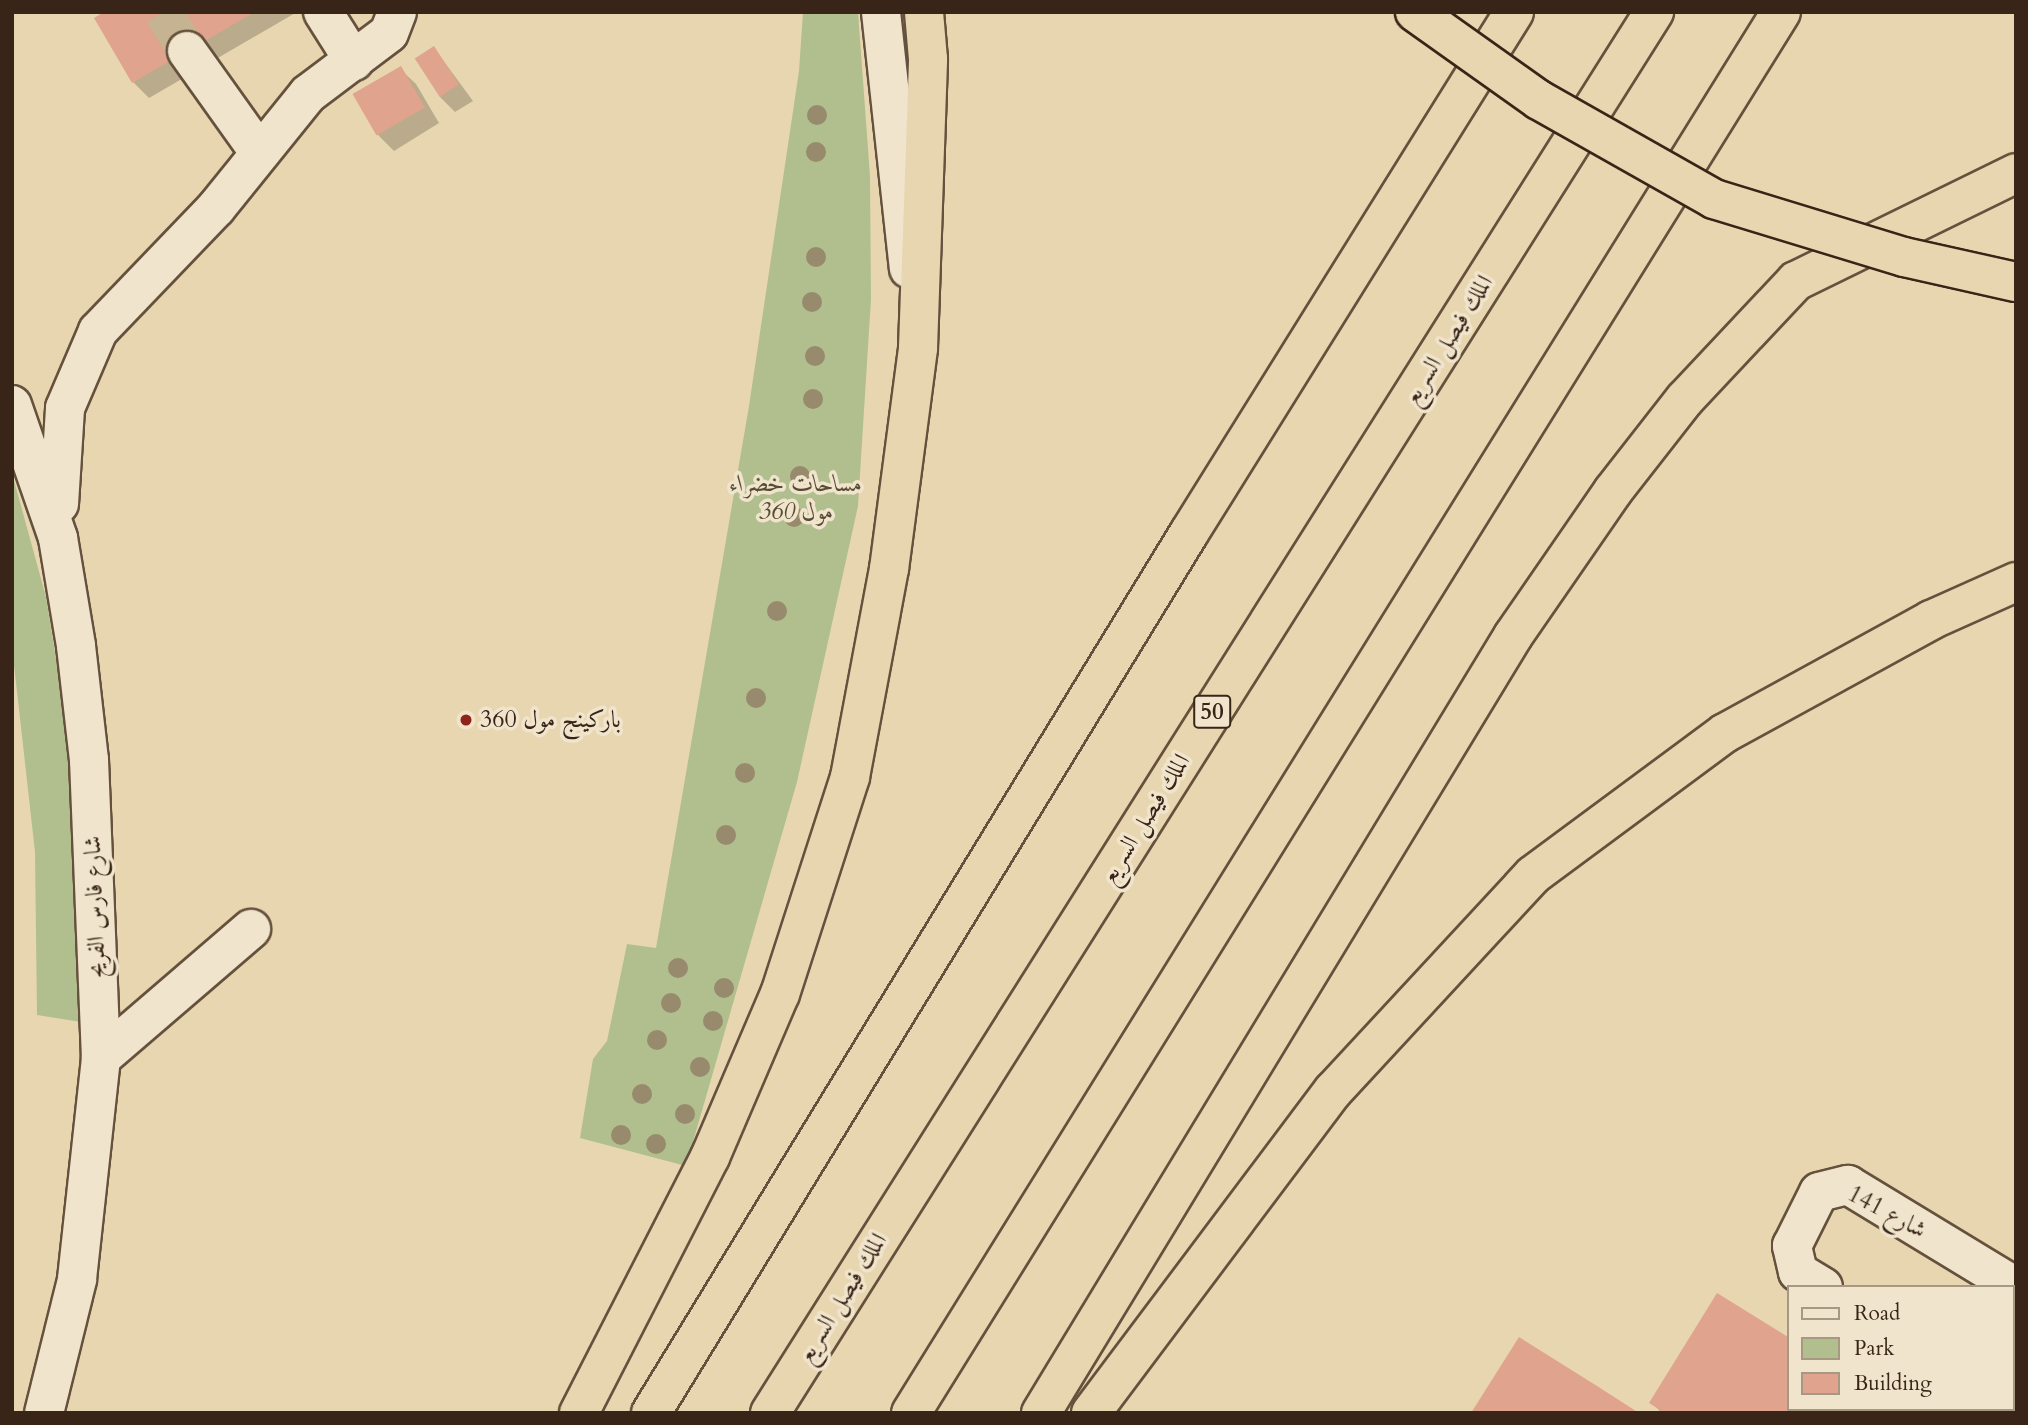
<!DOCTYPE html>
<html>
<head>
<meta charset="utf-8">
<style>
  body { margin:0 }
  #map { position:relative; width:2028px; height:1425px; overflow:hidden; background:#e8d6b0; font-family:Cardo,Amiri,serif }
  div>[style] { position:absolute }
  .green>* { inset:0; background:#b1bf8f }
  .shadow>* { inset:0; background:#0003 }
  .building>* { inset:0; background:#e0a38d; transform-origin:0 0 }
  .minor-tunnel>* { height:38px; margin-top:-19px; transform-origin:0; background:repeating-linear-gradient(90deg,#c5b391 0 38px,transparent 0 57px) }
  .roads { filter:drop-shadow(2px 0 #65513d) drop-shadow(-2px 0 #65513d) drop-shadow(0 2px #65513d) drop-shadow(0 -2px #65513d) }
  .minor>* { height:38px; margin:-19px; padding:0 19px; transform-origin:19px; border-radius:19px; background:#f0e4cc }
  .highway>* { height:38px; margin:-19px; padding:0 19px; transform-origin:19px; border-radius:19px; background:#e8d6b0 }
  .bridges { filter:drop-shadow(2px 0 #392517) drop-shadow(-2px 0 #392517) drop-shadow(0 2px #392517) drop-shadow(0 -2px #392517) }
  .highway-bridge>* { height:38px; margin:-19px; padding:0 19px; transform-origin:19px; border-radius:19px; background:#e8d6b0 }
  .trees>* { width:20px; height:20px; margin:-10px; border-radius:50%; background:#988a6c }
  .dots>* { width:19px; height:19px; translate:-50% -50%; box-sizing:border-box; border:4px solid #f0e4cc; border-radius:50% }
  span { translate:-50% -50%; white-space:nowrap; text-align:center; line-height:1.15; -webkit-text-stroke:7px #f0e4cc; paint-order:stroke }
  .shield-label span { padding:2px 5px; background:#f0e4cc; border:2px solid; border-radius:5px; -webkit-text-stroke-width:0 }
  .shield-label { font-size:23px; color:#392517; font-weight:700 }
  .street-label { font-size:24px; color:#392517 }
  .park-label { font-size:24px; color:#574c35; font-style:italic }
  .poi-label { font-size:24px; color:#392517 }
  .left { translate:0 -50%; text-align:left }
  .frame { position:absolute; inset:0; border:14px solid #392517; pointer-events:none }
  .legend { position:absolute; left:1787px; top:1285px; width:228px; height:126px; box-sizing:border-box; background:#f0e4cc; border:2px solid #a79884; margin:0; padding:9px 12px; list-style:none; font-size:21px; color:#392517 }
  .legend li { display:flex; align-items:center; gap:14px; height:35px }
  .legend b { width:35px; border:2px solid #a79884 }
</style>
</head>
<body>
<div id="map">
  <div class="green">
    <i style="clip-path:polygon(803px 12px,858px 12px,870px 176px,871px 299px,858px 506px,797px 782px,686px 1166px,580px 1138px,593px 1059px,607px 1041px,627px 944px,656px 948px,749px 406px,799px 71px)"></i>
    <i style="clip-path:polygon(12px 473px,46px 597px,73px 764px,81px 1022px,37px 1015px,35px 852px,12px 647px)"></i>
  </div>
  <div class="shadow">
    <i style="clip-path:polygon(108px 12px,297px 12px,149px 98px,133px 82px)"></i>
    <i style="clip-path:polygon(434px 48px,473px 101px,455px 112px,440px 97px)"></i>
    <i style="clip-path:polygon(400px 69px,416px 84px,439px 123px,394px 151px,378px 135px)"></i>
    <i style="clip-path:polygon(1718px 1295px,1788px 1339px,1788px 1409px,1907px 1413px,1662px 1413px,1652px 1403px)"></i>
  </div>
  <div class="building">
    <i style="clip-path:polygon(104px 12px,255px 12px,132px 83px,94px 18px)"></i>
    <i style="left:434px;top:46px;width:46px;height:23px;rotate:57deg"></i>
    <i style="left:401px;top:66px;width:48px;height:56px;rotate:60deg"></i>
    <i style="clip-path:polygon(1717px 1293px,1788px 1337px,1788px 1409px,1910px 1413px,1665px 1413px,1649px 1403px)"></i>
    <i style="clip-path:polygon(1519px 1337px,1597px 1386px,1639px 1413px,1471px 1413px)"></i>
  </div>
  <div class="minor-tunnel">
    <i style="left:163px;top:12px;width:46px;rotate:58.4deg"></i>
  </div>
  <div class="roads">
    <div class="minor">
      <i style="left:323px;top:12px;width:58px;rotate:57.7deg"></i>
      <i style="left:881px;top:12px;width:258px;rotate:83.8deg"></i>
      <i style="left:187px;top:51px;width:124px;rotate:54.5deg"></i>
      <i style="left:12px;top:405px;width:141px;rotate:70.9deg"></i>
      <i style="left:58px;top:538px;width:109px;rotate:80.5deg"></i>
      <i style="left:76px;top:646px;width:115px;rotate:83.5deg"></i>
      <i style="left:89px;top:760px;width:298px;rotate:87.7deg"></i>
      <i style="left:101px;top:1058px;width:223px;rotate:96.2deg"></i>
      <i style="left:77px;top:1280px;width:137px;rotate:103.9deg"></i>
      <i style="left:59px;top:504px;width:96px;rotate:-86.4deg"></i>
      <i style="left:65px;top:408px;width:84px;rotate:-66.8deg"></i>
      <i style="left:98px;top:331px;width:170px;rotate:-46.2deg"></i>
      <i style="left:216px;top:208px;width:146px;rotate:-51.1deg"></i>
      <i style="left:308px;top:94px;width:101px;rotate:-37deg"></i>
      <i style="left:389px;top:33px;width:22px;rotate:-69deg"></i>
      <i style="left:101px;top:1058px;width:198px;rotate:-40.7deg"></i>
      <i style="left:1823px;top:1287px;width:29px;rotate:-149deg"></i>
      <i style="left:1798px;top:1272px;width:27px;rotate:-103deg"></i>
      <i style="left:1792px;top:1246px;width:60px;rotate:-63.4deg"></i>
      <i style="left:1819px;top:1192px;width:30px;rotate:-14deg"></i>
      <i style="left:1848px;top:1185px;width:197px;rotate:31.3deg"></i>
      <i style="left:2012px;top:1385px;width:4px;rotate:-27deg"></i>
    </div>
    <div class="highway">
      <i style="left:579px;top:1413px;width:288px;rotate:-62.9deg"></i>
      <i style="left:710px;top:1157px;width:177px;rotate:-66.8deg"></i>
      <i style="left:780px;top:994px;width:228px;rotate:-72.1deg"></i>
      <i style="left:850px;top:777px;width:212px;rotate:-79.4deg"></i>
      <i style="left:889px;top:569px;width:223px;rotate:-82.5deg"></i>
      <i style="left:918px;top:348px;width:289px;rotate:-88deg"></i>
      <i style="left:928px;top:59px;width:47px;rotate:-94.9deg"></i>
      <i style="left:651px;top:1413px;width:1031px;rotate:-58.56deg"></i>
      <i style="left:1189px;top:533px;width:614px;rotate:-58.04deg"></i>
      <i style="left:770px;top:1413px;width:1657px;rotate:-57.75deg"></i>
      <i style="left:911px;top:1413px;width:1649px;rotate:-58.16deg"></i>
      <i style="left:1041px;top:1413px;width:909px;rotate:-58.72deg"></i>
      <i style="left:1513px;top:636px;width:176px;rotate:-55.4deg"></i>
      <i style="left:1613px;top:491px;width:117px;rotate:-52deg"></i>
      <i style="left:1685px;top:399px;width:162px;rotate:-46.8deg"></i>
      <i style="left:1796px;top:281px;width:245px;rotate:-26.1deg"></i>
      <i style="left:1091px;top:1413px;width:403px;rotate:-53.1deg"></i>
      <i style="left:1333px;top:1091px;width:294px;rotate:-47.2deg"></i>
      <i style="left:1533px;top:875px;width:239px;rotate:-36.5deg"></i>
      <i style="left:1725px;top:733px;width:235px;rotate:-28.7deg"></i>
      <i style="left:1931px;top:620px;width:93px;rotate:-24.1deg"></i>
    </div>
  </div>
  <div class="bridges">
    <div class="highway-bridge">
      <i style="left:1415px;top:12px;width:152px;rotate:35.4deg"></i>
      <i style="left:1539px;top:100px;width:201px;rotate:29.5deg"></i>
      <i style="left:1714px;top:199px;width:199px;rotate:17deg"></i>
      <i style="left:1904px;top:257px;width:115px;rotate:12.6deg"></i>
    </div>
  </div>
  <div class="trees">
    <i style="left:817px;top:115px"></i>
    <i style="left:816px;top:152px"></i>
    <i style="left:816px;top:257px"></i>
    <i style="left:812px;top:302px"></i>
    <i style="left:815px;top:356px"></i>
    <i style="left:813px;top:399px"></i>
    <i style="left:800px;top:476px"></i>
    <i style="left:794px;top:517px"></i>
    <i style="left:777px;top:611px"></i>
    <i style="left:756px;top:698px"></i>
    <i style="left:745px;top:773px"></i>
    <i style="left:726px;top:835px"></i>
    <i style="left:678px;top:968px"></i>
    <i style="left:724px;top:988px"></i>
    <i style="left:671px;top:1003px"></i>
    <i style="left:713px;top:1021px"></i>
    <i style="left:657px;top:1040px"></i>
    <i style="left:700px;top:1067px"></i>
    <i style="left:642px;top:1094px"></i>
    <i style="left:685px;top:1114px"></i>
    <i style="left:621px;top:1135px"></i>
    <i style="left:656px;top:1144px"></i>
  </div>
  <div class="dots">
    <i style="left:466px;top:720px;background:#8f2418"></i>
  </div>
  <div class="shield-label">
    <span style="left:1212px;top:712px">50</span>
  </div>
  <div class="street-label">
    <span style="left:1448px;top:340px;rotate:-58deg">الملك فيصل السريع</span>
    <span style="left:1145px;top:819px;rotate:-58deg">الملك فيصل السريع</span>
    <span style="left:95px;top:907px;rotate:-92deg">شارع فارس الفريح</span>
    <span style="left:1887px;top:1212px;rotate:28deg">شارع 141</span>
    <span style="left:842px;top:1298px;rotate:-58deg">الملك فيصل السريع</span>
  </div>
  <div class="park-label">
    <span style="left:796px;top:498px">مساحات خضراء<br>360 مول</span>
  </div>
  <div class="poi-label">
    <span class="left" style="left:480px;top:720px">باركينج مول 360</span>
  </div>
  <div class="frame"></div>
  <ul class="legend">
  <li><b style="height:9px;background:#f0e4cc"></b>Road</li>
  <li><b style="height:19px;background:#b1bf8f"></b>Park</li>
  <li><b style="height:19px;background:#e0a38d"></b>Building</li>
  </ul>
</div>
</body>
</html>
